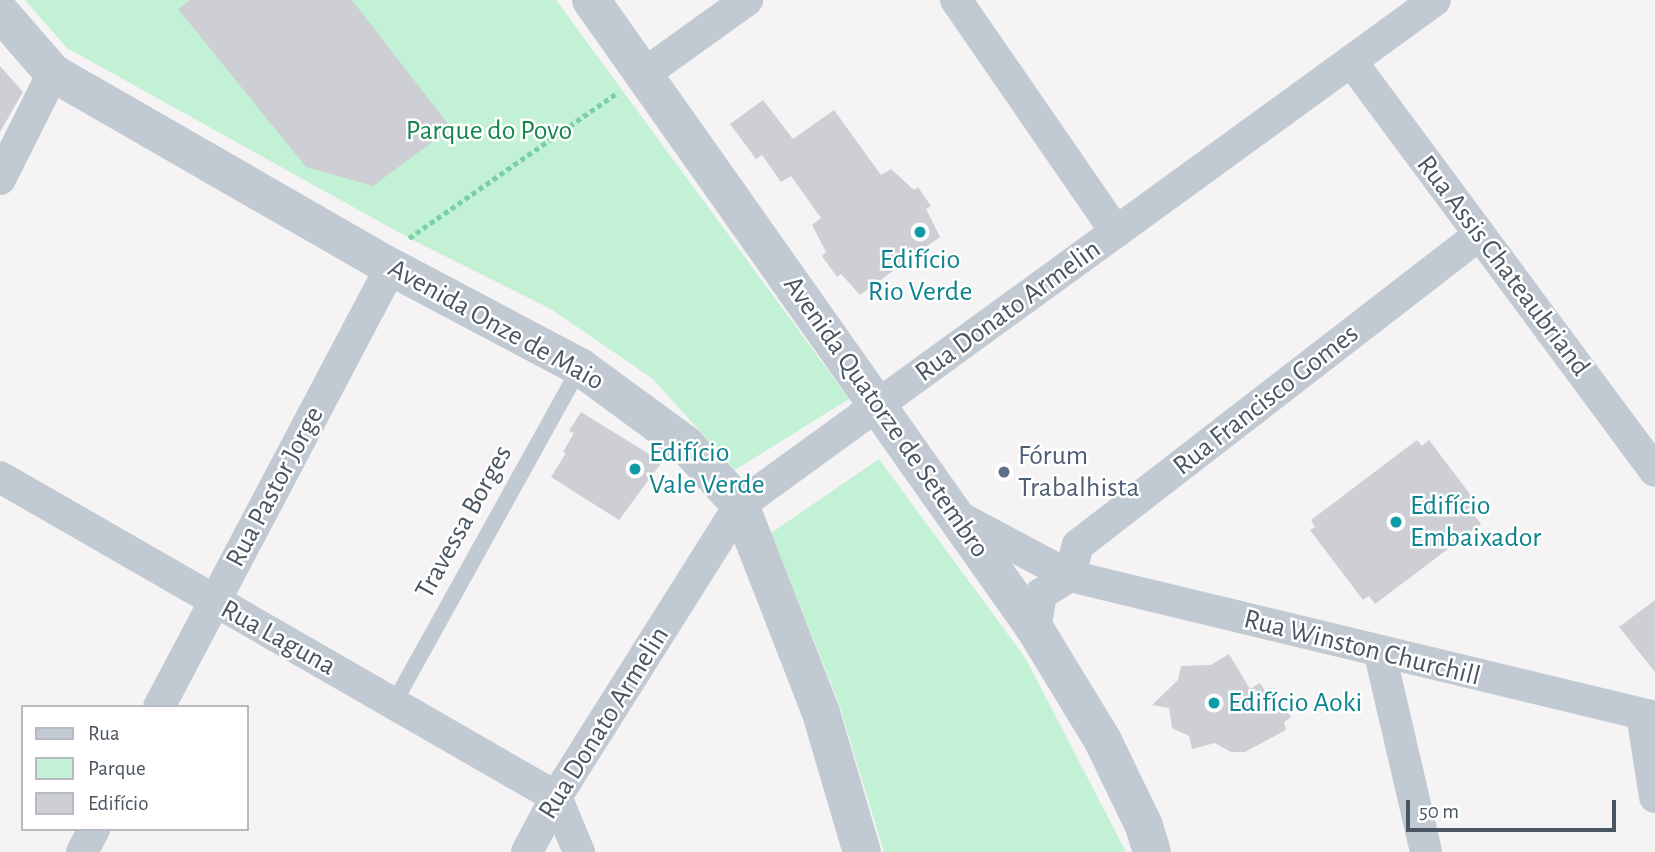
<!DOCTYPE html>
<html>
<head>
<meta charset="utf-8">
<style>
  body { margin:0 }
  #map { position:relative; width:1655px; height:852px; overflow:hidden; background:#f5f3f3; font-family:"Alegreya Sans",sans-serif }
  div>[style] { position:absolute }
  .green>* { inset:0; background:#c3f1d5 }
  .building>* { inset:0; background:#cdcfd5 }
  .path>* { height:4.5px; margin-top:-2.25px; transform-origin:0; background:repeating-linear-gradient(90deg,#7ad0a6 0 5px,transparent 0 8.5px) }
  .service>* { height:16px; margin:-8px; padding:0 8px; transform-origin:8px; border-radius:8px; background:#c1cad2 }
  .minor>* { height:32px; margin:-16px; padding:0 16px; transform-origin:16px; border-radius:16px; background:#c1cad2 }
  .tertiary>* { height:38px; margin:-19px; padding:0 19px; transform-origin:19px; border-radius:19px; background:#c1cad2 }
  .dots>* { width:19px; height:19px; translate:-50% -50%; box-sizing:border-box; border:4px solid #fff; border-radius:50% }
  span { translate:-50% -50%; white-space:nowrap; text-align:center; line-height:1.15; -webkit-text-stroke:5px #fff; paint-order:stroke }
  .park-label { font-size:28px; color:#17864f }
  .culture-label { font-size:28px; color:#0d838f }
  .left { translate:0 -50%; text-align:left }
  .street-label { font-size:28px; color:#4a5661 }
  .service-label { font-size:28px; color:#4e5e75 }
  .legend { position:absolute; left:21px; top:705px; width:228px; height:126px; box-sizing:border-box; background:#fff; border:2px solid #b7bbc0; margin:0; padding:9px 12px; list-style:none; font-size:21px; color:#4a5661 }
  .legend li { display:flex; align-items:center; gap:14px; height:35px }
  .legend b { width:35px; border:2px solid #b7bbc0 }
  .scale { position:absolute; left:1406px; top:800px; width:210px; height:32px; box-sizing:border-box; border:4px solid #4a5661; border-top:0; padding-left:9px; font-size:21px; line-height:24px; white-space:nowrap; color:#4a5661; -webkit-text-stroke:5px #fff; paint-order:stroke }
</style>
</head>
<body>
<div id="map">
  <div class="green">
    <i style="clip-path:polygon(25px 0,556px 0,849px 399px,735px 470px,653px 379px,551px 309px,409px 238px,67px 48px)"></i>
    <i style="clip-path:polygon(879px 459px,1026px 659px,1126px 852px,884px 852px,838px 701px,771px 533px)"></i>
  </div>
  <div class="building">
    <i style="clip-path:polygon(190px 0,352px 0,451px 128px,373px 186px,306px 167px,178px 9px)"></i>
    <i style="clip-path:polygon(0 66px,23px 92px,0 132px)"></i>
    <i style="clip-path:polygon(763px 100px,793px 139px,834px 110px,881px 175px,891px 169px,914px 190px,918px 187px,931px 206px,926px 209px,940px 237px,860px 295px,841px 274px,837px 277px,822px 256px,826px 252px,812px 225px,821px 218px,791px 176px,781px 182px,762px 155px,756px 159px,730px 124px)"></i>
    <i style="clip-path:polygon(581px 412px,662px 462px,619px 520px,551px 477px,566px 453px,563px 452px,574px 433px,569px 431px)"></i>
    <i style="clip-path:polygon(1417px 440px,1422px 446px,1429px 440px,1482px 510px,1475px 516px,1481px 524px,1375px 604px,1369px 596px,1363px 600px,1310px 530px,1315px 527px,1311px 520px)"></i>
    <i style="clip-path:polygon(1655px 600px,1655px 672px,1619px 627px)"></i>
    <i style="clip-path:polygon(1229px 654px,1250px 689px,1260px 683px,1265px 691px,1271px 688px,1291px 717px,1284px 722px,1286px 730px,1245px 752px,1231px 752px,1215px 743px,1192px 749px,1189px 736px,1172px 728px,1169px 708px,1152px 705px,1178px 680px,1181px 666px,1211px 665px)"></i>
  </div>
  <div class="path">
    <i style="left:409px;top:238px;width:255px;rotate:-34.9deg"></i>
  </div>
  <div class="service">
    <i style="left:394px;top:703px;width:384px;rotate:-61deg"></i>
  </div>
  <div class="minor">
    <i style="left:956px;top:0;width:282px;rotate:55.4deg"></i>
    <i style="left:1351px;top:61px;width:510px;rotate:53.44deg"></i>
    <i style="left:644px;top:74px;width:127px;rotate:-35.7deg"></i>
    <i style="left:0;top:179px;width:119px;rotate:-63.4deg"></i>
    <i style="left:0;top:477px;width:642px;rotate:29.92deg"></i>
    <i style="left:556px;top:797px;width:60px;rotate:67.3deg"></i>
    <i style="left:957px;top:516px;width:128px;rotate:28deg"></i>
    <i style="left:1070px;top:576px;width:602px;rotate:13.55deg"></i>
    <i style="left:1070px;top:576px;width:32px;rotate:-76deg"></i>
    <i style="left:1078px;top:545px;width:507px;rotate:-37.71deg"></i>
    <i style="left:1035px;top:629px;width:36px;rotate:-80deg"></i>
    <i style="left:1041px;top:594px;width:34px;rotate:-32deg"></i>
    <i style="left:1380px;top:654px;width:203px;rotate:76.9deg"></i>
    <i style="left:159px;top:707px;width:497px;rotate:-62.2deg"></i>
    <i style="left:1642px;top:714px;width:84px;rotate:81.1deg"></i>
    <i style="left:82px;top:852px;width:26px;rotate:-62deg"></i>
    <i style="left:527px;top:852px;width:62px;rotate:-62.2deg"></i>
    <i style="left:556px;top:797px;width:345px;rotate:-57.8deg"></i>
    <i style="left:740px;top:505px;width:859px;rotate:-36deg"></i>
  </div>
  <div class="tertiary">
    <i style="left:591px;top:0;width:770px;rotate:54.78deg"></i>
    <i style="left:1035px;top:629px;width:131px;rotate:58.7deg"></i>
    <i style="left:1103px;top:741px;width:94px;rotate:64.2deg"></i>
    <i style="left:1144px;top:826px;width:27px;rotate:73deg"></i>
    <i style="left:0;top:12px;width:81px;rotate:49deg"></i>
    <i style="left:53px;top:73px;width:390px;rotate:29.9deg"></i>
    <i style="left:391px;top:267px;width:214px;rotate:27.9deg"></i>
    <i style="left:580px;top:367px;width:132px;rotate:36.3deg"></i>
    <i style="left:686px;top:445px;width:81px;rotate:48deg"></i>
    <i style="left:740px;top:505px;width:223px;rotate:68.7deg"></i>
    <i style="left:821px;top:713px;width:145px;rotate:73.6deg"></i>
  </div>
  <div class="dots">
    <i style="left:920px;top:232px;background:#0f9aa8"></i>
    <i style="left:635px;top:469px;background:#0f9aa8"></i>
    <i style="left:1004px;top:472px;background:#5c6f8a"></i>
    <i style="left:1396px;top:522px;background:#0f9aa8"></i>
    <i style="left:1214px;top:703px;background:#0f9aa8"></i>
  </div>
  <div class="park-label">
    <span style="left:489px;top:131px">Parque do Povo</span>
  </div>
  <div class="culture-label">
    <span style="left:920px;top:276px">Edifício<br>Rio Verde</span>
    <span class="left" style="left:649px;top:469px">Edifício<br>Vale Verde</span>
    <span class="left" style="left:1410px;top:522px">Edifício<br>Embaixador</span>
    <span class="left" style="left:1228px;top:703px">Edifício Aoki</span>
  </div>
  <div class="street-label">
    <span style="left:1503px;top:266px;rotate:53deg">Rua Assis Chateaubriand</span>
    <span style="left:1008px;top:311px;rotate:-36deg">Rua Donato Armelin</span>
    <span style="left:496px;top:325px;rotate:29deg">Avenida Onze de Maio</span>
    <span style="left:1266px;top:400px;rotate:-38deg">Rua Francisco Gomes</span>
    <span style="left:886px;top:417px;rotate:55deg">Avenida Quatorze de Setembro</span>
    <span style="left:275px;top:487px;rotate:-62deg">Rua Pastor Jorge</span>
    <span style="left:464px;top:522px;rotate:-61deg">Travessa Borges</span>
    <span style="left:278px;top:638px;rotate:29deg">Rua Laguna</span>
    <span style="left:1362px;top:648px;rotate:14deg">Rua Winston Churchill</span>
    <span style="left:604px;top:723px;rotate:-58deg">Rua Donato Armelin</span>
  </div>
  <div class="service-label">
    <span class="left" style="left:1018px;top:472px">Fórum<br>Trabalhista</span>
  </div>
  <ul class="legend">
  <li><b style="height:9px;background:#c1cad2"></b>Rua</li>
  <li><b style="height:19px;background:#c3f1d5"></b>Parque</li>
  <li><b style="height:19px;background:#cdcfd5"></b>Edifício</li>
  </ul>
  <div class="scale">50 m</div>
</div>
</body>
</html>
